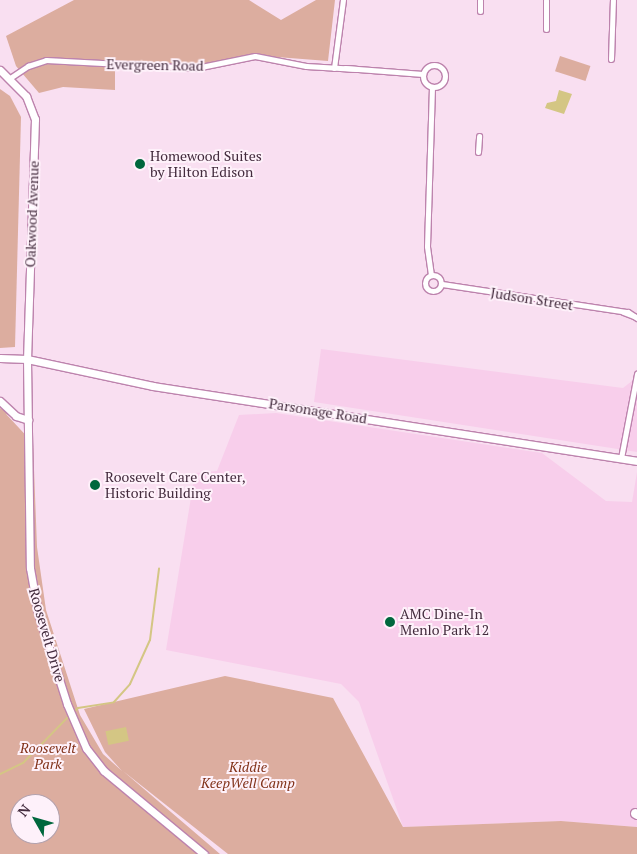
<!DOCTYPE html>
<html>
<head>
<meta charset="utf-8">
<style>
  body { margin:0 }
  #map { position:relative; width:637px; height:854px; overflow:hidden; background:#f9dff1; font-family:"PT Serif",serif }
  div>[style] { position:absolute }
  .built>* { inset:0; background:#f8ceeb }
  .green>* { inset:0; background:#dcad9f; transform-origin:0 0 }
  .water>* { inset:0; background:#d4c684; transform-origin:0 0 }
  .stream>* { height:2px; margin:-1px; padding:0 1px; transform-origin:1px; border-radius:1px; background:#d4c684 }
  .roads { filter:drop-shadow(1px 0 #bd83ad) drop-shadow(-1px 0 #bd83ad) drop-shadow(0 1px #bd83ad) drop-shadow(0 -1px #bd83ad) }
  .street>* { height:5px; margin:-2.5px; padding:0 2.5px; transform-origin:2.5px; border-radius:2.5px; background:#fff }
  .street>.ring { margin:-2.5px; padding:0; box-sizing:content-box; background:none; border:5px solid #fff; border-radius:50% }
  .secondary>* { height:7px; margin:-3.5px; padding:0 3.5px; transform-origin:3.5px; border-radius:3.5px; background:#fff }
  .highway>* { height:9px; margin:-4.5px; padding:0 4.5px; transform-origin:4.5px; border-radius:4.5px; background:#fff }
  .dots>* { width:14px; height:14px; translate:-50% -50%; box-sizing:border-box; border:2px solid #fef1fa; border-radius:50% }
  span { translate:-50% -50%; white-space:nowrap; text-align:center; line-height:1.15; -webkit-text-stroke:4px #fef1fa; paint-order:stroke }
  .street-label { font-size:14px; color:#432b3d }
  .poi-label { font-size:14px; color:#432b3d }
  .left { translate:0 -50%; text-align:left }
  .park-label { font-size:14px; color:#82321a; font-style:italic }
  .north { position:absolute; left:10px; top:794px; width:50px; height:50px; box-sizing:border-box; background:#fef1fa; border:1px solid #b3a2ae; border-radius:50%; rotate:308deg; font-size:14px; font-weight:700; line-height:20px; text-align:center; color:#432b3d }
  .north::after { content:''; display:block; margin:auto; width:18px; height:22px; background:#00673d; clip-path:polygon(50% 0,100% 100%,50% 72%,0 100%) }
</style>
</head>
<body>
<div id="map">
  <div class="built">
    <i style="clip-path:polygon(321px 349px,623px 388px,637px 377px,637px 452px,314px 402px)"></i>
    <i style="clip-path:polygon(276px 413px,542px 453px,606px 501px,632px 502px,637px 472px,637px 827px,561px 821px,403px 827px,359px 702px,341px 684px,166px 650px,195px 473px,217px 471px,239px 415px)"></i>
  </div>
  <div class="green">
    <i style="clip-path:polygon(74px 0,249px 0,281px 20px,316px 0,335px 0,328px 61px,252px 55px,197px 68px,115px 65px,115px 90px,63px 87px,39px 93px,16px 66px,6px 36px)"></i>
    <i style="left:560px;top:56px;width:32px;height:16px;rotate:18deg"></i>
    <i style="clip-path:polygon(0 89px,10px 96px,21px 117px,15px 347px,0 348px)"></i>
    <i style="clip-path:polygon(evenodd,0 408px,16px 418px,6px 414px,33px 443px,37px 547px,46px 610px,80px 715px,103px 754px,122px 771px,105px 752px,84px 709px,225px 676px,333px 698px,403px 827px,561px 821px,637px 827px,637px 854px,228px 854px,123px 771px,220px 854px,0 854px,0 408px,20px 804px,50px 804px,50px 834px,20px 834px,20px 804px)"></i>
  </div>
  <div class="water">
    <i style="clip-path:polygon(559px 90px,572px 94px,564px 114px,545px 108px,547px 103px,556px 101px)"></i>
    <i style="left:126px;top:727px;width:14px;height:21px;rotate:78deg"></i>
  </div>
  <div class="stream">
    <i style="left:73px;top:713px;width:7px;rotate:-45deg"></i>
    <i style="left:78px;top:708px;width:36px;rotate:-9deg"></i>
    <i style="left:114px;top:702px;width:24px;rotate:-48deg"></i>
    <i style="left:130px;top:684px;width:48px;rotate:-65.6deg"></i>
    <i style="left:150px;top:640px;width:72px;rotate:-82.8deg"></i>
    <i style="left:0;top:774px;width:25px;rotate:-26deg"></i>
    <i style="left:23px;top:763px;width:66px;rotate:-45.6deg"></i>
  </div>
  <div class="roads">
    <div class="street">
      <i style="left:480px;top:11px;width:11px;rotate:-90deg"></i>
      <i style="left:546px;top:29px;width:29px;rotate:-90deg"></i>
      <i style="left:611px;top:59px;width:59px;rotate:-88.1deg"></i>
      <i class="ring" style="left:423px;top:65px;width:17px;height:17px"></i>
      <i style="left:334px;top:68px;width:69px;rotate:-82.5deg"></i>
      <i style="left:345px;top:68px;width:78px;rotate:4.4deg"></i>
      <i style="left:10px;top:78px;width:22px;rotate:-34deg"></i>
      <i style="left:28px;top:66px;width:19px;rotate:-18deg"></i>
      <i style="left:46px;top:60px;width:150px;rotate:3.1deg"></i>
      <i style="left:196px;top:68px;width:60px;rotate:-11.5deg"></i>
      <i style="left:255px;top:56px;width:52px;rotate:11.1deg"></i>
      <i style="left:306px;top:66px;width:51px;rotate:3.4deg"></i>
      <i style="left:478px;top:152px;width:16px;rotate:-86deg"></i>
      <i class="ring" style="left:425px;top:275px;width:11px;height:11px"></i>
      <i style="left:431px;top:275px;width:29px;rotate:-98deg"></i>
      <i style="left:427px;top:246px;width:158px;rotate:-88.2deg"></i>
      <i style="left:442px;top:284px;width:188px;rotate:8.6deg"></i>
      <i style="left:628px;top:312px;width:11px;rotate:34deg"></i>
      <i style="left:623px;top:312px;width:14px;rotate:21deg"></i>
      <i style="left:621px;top:458px;width:86px;rotate:-79.2deg"></i>
    </div>
    <div class="secondary">
      <i style="left:0;top:70px;width:37px;rotate:45deg"></i>
      <i style="left:26px;top:96px;width:25px;rotate:69deg"></i>
      <i style="left:35px;top:119px;width:240px;rotate:91.9deg"></i>
      <i style="left:27px;top:359px;width:209px;rotate:89.2deg"></i>
      <i style="left:30px;top:568px;width:46px;rotate:79.9deg"></i>
      <i style="left:38px;top:613px;width:96px;rotate:72.3deg"></i>
      <i style="left:67px;top:704px;width:48px;rotate:66.6deg"></i>
      <i style="left:86px;top:748px;width:29px;rotate:52deg"></i>
      <i style="left:104px;top:771px;width:130px;rotate:39.7deg"></i>
      <i style="left:0;top:358px;width:27px;rotate:2deg"></i>
      <i style="left:27px;top:359px;width:129px;rotate:12.1deg"></i>
      <i style="left:153px;top:386px;width:490px;rotate:8.8deg"></i>
      <i style="left:0;top:401px;width:22px;rotate:43deg"></i>
      <i style="left:16px;top:416px;width:13px;rotate:18deg"></i>
    </div>
    <div class="highway">
      <i style="left:635px;top:813px;width:2px;rotate:27deg"></i>
    </div>
  </div>
  <div class="dots">
    <i style="left:140px;top:164px;background:#00673d"></i>
    <i style="left:95px;top:485px;background:#00673d"></i>
    <i style="left:390px;top:622px;background:#00673d"></i>
  </div>
  <div class="street-label">
    <span style="left:155px;top:65px;rotate:1deg">Evergreen Road</span>
    <span style="left:32px;top:214px;rotate:-88deg">Oakwood Avenue</span>
    <span style="left:532px;top:299px;rotate:9deg">Judson Street</span>
    <span style="left:318px;top:411px;rotate:9deg">Parsonage Road</span>
    <span style="left:47px;top:635px;rotate:74deg">Roosevelt Drive</span>
  </div>
  <div class="poi-label">
    <span class="left" style="left:150px;top:164px">Homewood Suites<br>by Hilton Edison</span>
    <span class="left" style="left:105px;top:485px">Roosevelt Care Center,<br>Historic Building</span>
    <span class="left" style="left:400px;top:622px">AMC Dine-In<br>Menlo Park 12</span>
  </div>
  <div class="park-label">
    <span style="left:48px;top:756px">Roosevelt<br>Park</span>
    <span style="left:248px;top:775px">Kiddie<br>KeepWell Camp</span>
  </div>
  <div class="north">N</div>
</div>
</body>
</html>
